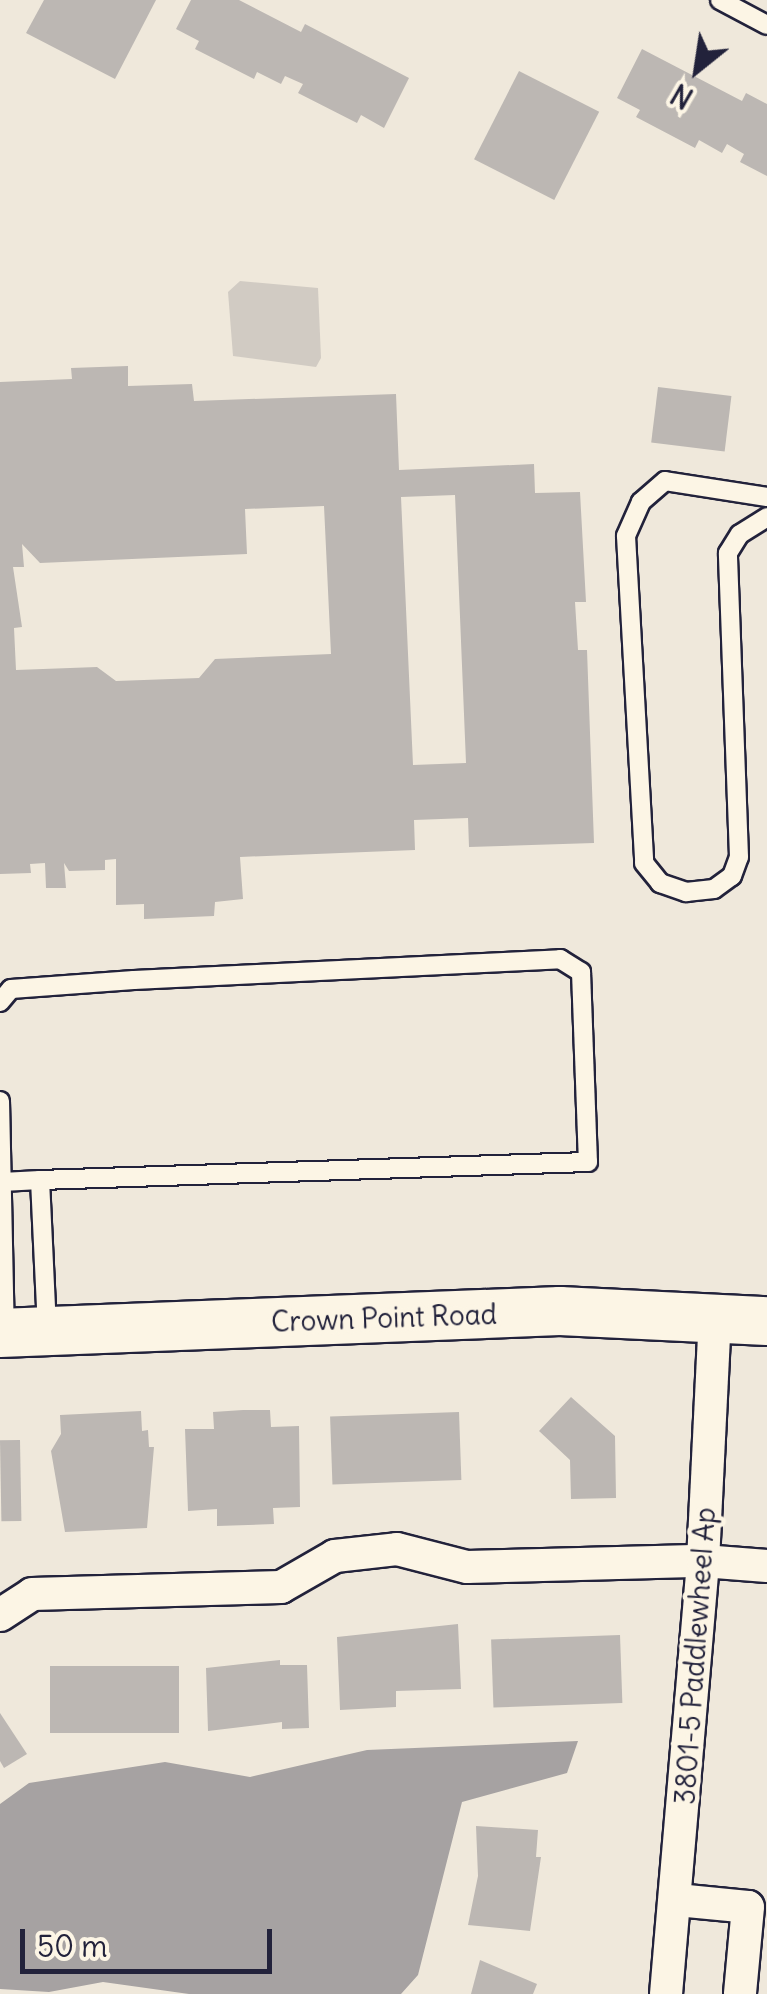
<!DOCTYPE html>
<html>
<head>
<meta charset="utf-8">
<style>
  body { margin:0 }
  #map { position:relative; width:767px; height:1994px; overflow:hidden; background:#efe8db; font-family:Delius,sans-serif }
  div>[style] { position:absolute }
  .green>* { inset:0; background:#d1cbc3 }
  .water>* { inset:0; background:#a6a2a2 }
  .building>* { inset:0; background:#bcb7b3; transform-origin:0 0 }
  .roads { filter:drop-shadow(2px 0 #22223b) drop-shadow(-2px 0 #22223b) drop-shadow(0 2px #22223b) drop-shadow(0 -2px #22223b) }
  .lane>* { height:18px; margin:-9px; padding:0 9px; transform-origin:9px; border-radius:9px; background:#fcf5e5 }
  .street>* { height:32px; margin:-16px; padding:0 16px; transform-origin:16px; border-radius:16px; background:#fcf5e5 }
  .secondary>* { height:48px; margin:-24px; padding:0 24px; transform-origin:24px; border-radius:24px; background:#fcf5e5 }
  span { translate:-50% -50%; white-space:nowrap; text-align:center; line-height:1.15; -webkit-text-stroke:9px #fcf5e5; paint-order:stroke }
  .street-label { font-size:28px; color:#22223b }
  .north { position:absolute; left:647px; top:20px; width:100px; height:100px; -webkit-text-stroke:8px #fcf5e5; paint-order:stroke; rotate:210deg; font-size:28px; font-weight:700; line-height:40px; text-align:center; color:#22223b }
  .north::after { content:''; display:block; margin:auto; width:35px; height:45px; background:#22223b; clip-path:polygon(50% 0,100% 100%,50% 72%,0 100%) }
  .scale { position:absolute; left:20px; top:1929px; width:252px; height:45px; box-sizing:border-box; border:5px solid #22223b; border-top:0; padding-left:12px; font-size:30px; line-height:35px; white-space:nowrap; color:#22223b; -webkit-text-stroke:8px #fcf5e5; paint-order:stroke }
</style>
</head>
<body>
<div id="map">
  <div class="green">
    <i style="clip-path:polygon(240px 281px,318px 288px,321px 358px,316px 367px,233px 356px,228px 292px)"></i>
  </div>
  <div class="water">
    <i style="clip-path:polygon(578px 1741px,567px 1773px,462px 1802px,418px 1975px,401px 1994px,189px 1994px,103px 1982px,49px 1992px,0 1989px,0 1804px,29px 1783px,165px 1762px,250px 1777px,367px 1750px)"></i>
  </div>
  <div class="building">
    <i style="clip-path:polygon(44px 0,156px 0,115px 79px,26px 33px)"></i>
    <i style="clip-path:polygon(191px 0,239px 0,301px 32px,305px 24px,409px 78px,384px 128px,361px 115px,357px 123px,298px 93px,303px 84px,285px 76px,281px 84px,257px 72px,254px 79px,195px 49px,199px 41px,176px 29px)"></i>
    <i style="clip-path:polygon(642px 49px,742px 101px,746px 93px,767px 104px,767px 176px,740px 162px,744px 154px,727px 144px,722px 153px,699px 140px,695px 148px,636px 117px,640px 110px,617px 98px)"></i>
    <i style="left:519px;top:71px;width:90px;height:99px;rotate:27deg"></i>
    <i style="clip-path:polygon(evenodd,128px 366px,128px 386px,192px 384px,194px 401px,396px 394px,399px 470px,534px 464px,535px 493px,580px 492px,586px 602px,575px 602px,578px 650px,587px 650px,594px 843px,469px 847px,468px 818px,414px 820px,415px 850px,240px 857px,243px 899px,215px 902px,214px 916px,144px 919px,144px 904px,116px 905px,116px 859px,105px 860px,105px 870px,69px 871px,64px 863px,66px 888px,46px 888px,45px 863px,30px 864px,31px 873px,0 874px,0 382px,72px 379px,71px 368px,128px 366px,455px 495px,466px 763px,413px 765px,401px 497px,455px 495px,128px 366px,324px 506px,331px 654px,215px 659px,199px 678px,116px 681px,97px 667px,16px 670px,14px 628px,22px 627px,13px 567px,24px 567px,22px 544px,40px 563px,247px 554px,245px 509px,324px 506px)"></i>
    <i style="left:658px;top:387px;width:74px;height:56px;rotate:7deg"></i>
    <i style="clip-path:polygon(571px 1397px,615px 1436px,616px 1498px,571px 1499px,570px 1460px,539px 1431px)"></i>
    <i style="clip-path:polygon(243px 1410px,270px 1410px,271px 1427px,299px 1426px,300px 1507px,273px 1508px,274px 1524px,217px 1526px,217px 1509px,188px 1511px,185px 1429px,214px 1429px,213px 1412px)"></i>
    <i style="clip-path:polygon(141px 1411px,142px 1431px,148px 1430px,149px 1447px,154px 1447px,147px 1528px,65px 1532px,51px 1451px,61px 1434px,60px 1415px)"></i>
    <i style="left:459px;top:1412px;width:68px;height:129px;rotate:88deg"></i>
    <i style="left:20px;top:1440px;width:81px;height:20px;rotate:89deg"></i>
    <i style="clip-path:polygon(458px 1624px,461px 1689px,396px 1691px,396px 1707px,340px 1710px,337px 1637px)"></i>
    <i style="left:620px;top:1635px;width:68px;height:129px;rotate:88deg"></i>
    <i style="clip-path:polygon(280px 1660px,280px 1665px,307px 1665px,309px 1728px,282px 1729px,282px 1722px,208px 1731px,206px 1668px)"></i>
    <i style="left:50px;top:1666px;width:129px;height:67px"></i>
    <i style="clip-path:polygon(0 1713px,27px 1754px,4px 1768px,0 1761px)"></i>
    <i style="clip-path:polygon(476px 1826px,538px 1830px,536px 1857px,541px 1857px,530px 1931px,468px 1925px,478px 1876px)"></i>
    <i style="clip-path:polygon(480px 1960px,537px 1984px,533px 1994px,471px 1994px)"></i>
  </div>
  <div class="roads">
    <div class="lane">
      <i style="left:720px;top:0;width:53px;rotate:28deg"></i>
      <i style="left:767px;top:497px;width:103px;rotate:-171.1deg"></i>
      <i style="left:665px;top:481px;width:32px;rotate:139deg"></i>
      <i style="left:641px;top:502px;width:37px;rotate:114deg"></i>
      <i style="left:626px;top:536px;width:327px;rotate:86.8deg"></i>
      <i style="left:644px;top:863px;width:26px;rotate:51deg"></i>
      <i style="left:660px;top:883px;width:28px;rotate:19deg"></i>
      <i style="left:686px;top:892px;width:28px;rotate:-6deg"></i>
      <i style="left:714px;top:889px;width:22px;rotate:-36deg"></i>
      <i style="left:732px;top:876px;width:20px;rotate:-70deg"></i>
      <i style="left:739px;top:857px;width:304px;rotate:-92.1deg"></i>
      <i style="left:728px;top:553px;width:22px;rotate:-58deg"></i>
      <i style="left:740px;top:534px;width:32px;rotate:-32deg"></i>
      <i style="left:0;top:1002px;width:17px;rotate:-50deg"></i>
      <i style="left:11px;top:989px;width:123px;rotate:-4.2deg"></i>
      <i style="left:134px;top:980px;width:427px;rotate:-2.8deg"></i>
      <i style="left:560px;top:959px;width:25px;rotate:32deg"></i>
      <i style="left:581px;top:972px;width:190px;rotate:87.9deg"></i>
      <i style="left:588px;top:1162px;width:548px;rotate:178.12deg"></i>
      <i style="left:40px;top:1180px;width:150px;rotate:87.3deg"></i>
      <i style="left:0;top:1101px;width:230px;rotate:88.8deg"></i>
      <i style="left:2px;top:1182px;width:38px;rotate:-3deg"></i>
    </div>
    <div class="street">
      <i style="left:0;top:1615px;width:38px;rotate:-33deg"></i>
      <i style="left:32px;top:1594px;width:249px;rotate:-1.6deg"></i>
      <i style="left:281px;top:1587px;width:62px;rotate:-29.9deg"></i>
      <i style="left:335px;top:1556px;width:62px;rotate:-6.4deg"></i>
      <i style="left:397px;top:1549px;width:72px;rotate:14.4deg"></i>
      <i style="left:467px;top:1567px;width:236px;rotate:-1.5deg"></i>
      <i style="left:703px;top:1561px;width:64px;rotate:4.5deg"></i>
      <i style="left:677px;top:1900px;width:71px;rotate:5.6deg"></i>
      <i style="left:748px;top:1907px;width:87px;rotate:95.3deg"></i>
      <i style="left:666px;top:1994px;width:435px;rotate:-85.1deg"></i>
      <i style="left:703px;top:1561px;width:244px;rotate:-87.2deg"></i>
    </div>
    <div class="secondary">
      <i style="left:0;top:1333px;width:560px;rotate:-2.25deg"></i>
      <i style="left:560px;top:1311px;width:207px;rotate:2.8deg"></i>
    </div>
  </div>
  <div class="street-label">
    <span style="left:384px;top:1318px;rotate:-2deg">Crown Point Road</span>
    <span style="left:695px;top:1656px;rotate:-86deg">3801-5 Paddlewheel Ap</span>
  </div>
  <div class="north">N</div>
  <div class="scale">50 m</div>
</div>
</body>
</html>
